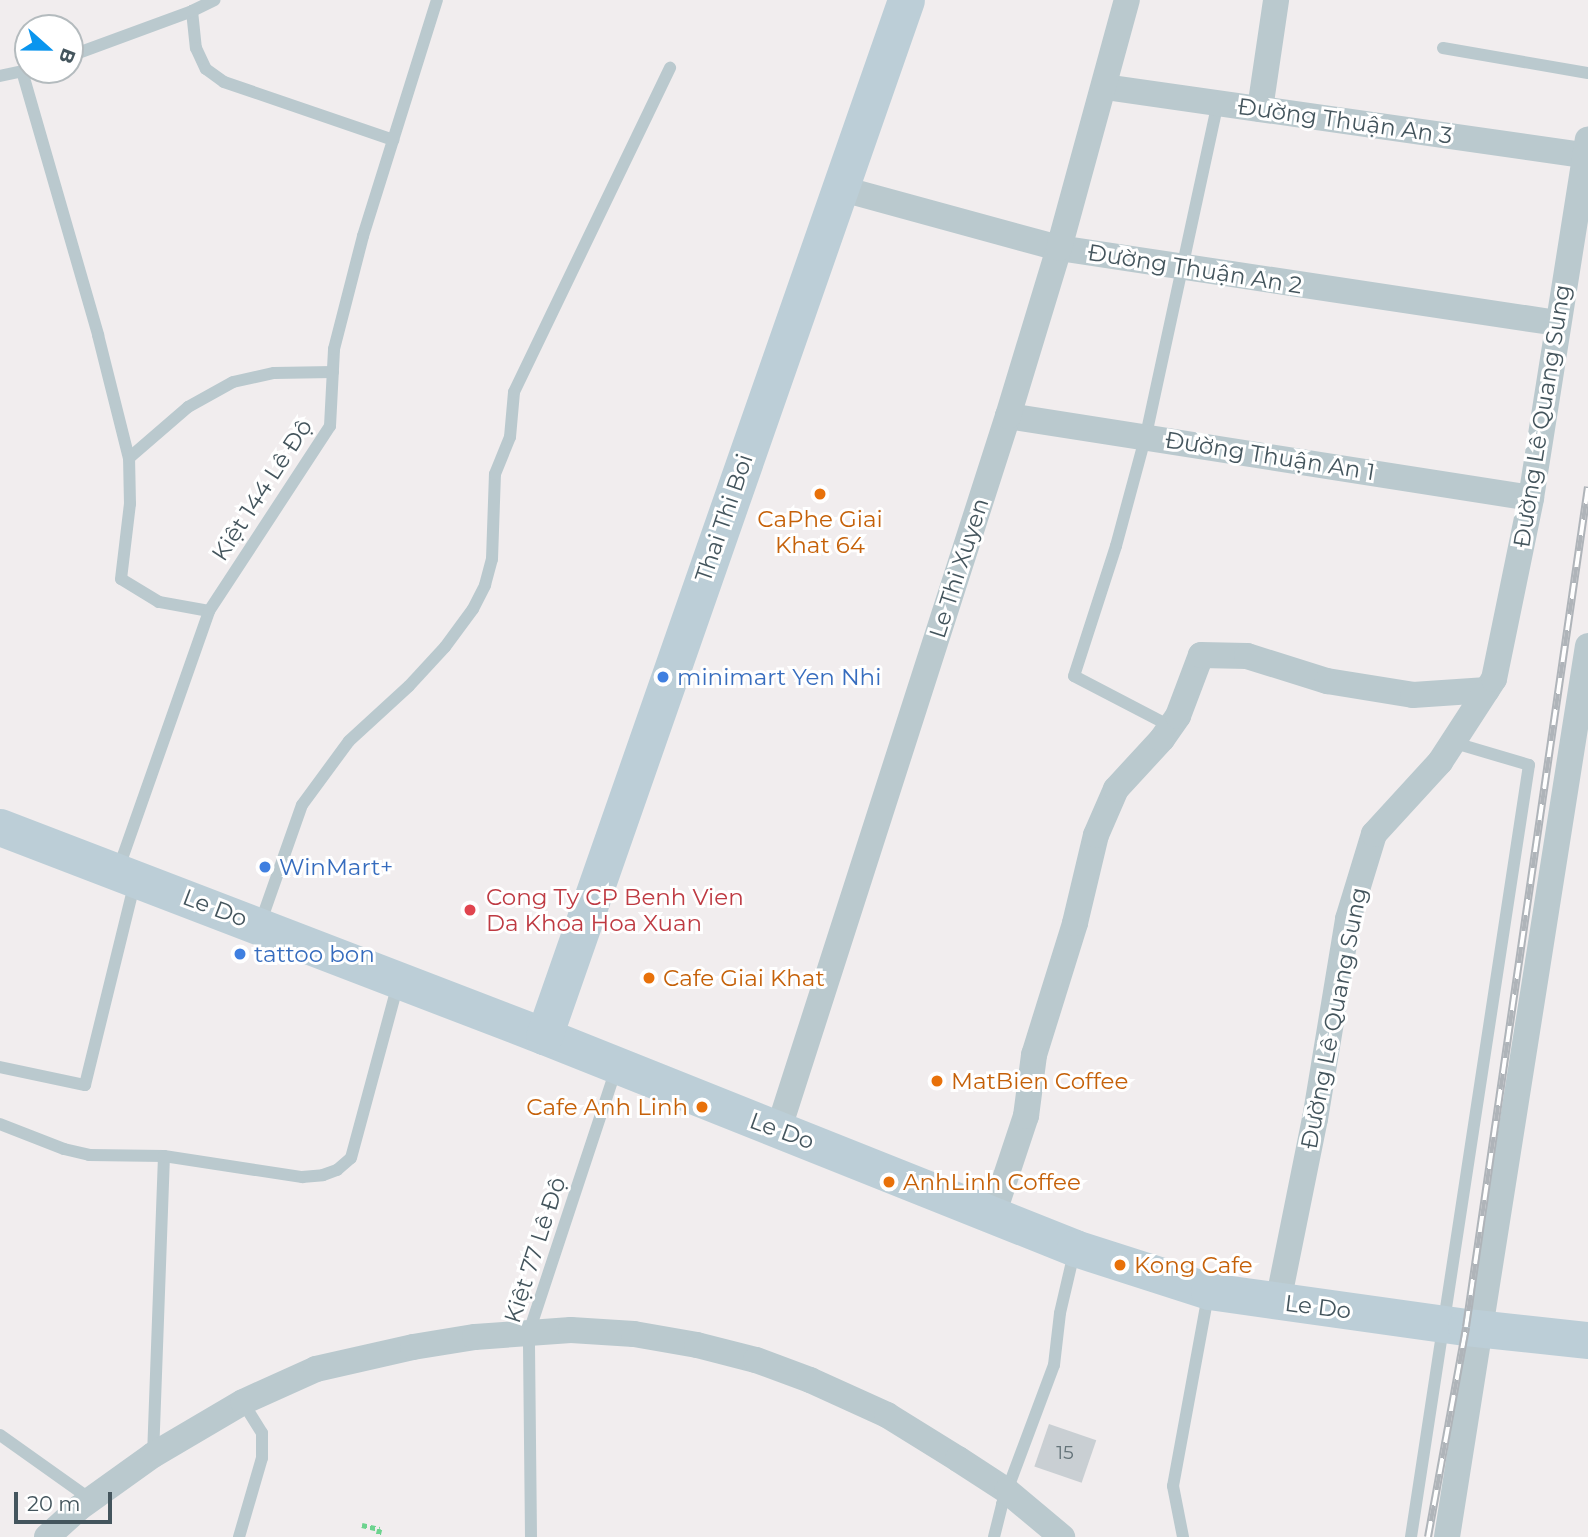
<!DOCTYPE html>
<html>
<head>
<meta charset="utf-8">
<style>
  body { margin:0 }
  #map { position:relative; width:1588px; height:1537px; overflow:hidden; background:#f1edee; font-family:Montserrat,sans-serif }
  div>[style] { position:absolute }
  .building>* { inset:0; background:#c9cfd3; transform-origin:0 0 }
  .path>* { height:4.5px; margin-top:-2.25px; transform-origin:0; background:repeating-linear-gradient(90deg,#6dd38f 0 5px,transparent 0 8.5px) }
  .lane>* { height:12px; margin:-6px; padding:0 6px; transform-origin:6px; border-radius:6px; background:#bac9ce }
  .street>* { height:26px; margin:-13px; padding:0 13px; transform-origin:13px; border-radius:13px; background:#bac9ce }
  .secondary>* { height:37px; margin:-18.5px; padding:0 18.5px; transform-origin:18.5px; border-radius:18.5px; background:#bcced7 }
  .rail>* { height:8px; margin-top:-4px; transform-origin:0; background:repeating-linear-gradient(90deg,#fff 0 16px,#afb4b9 0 32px); box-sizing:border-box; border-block:2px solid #afb4b9 }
  .dots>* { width:19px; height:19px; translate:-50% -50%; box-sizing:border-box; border:4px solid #fff; border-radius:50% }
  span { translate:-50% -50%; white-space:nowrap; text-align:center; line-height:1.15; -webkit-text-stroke:6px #fff; paint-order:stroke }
  .number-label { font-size:19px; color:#65747a }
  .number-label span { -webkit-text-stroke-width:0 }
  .street-label { font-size:23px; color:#44555d }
  .food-label { font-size:23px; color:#c56008 }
  .left { translate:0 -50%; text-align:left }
  .right { translate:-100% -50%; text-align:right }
  .shop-label { font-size:23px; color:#366cbe }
  .health-label { font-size:23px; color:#be3a42 }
  .north { position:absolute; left:14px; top:14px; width:70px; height:70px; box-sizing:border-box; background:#fff; border:2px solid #b4bbbe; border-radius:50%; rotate:111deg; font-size:19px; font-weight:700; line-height:28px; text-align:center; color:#44555d }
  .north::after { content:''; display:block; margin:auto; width:24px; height:32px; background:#0a95ee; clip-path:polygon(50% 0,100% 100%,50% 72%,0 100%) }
  .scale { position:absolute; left:14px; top:1492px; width:98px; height:32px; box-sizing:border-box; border:4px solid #44555d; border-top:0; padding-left:9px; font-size:21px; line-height:24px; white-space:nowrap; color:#44555d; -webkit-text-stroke:5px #fff; paint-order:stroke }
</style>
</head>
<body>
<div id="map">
  <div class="building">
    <i style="left:1049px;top:1424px;width:50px;height:45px;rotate:19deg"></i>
  </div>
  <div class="path">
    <i style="left:362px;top:1525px;width:18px;rotate:13deg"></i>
    <i style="left:380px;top:1529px;width:8px;rotate:104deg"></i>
  </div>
  <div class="lane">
    <i style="left:192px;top:11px;width:37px;rotate:84deg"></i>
    <i style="left:196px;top:48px;width:23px;rotate:65deg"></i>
    <i style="left:206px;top:69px;width:22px;rotate:36deg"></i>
    <i style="left:224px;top:82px;width:179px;rotate:18.9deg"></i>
    <i style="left:1443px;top:48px;width:147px;rotate:9.8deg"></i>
    <i style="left:70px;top:56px;width:130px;rotate:-20.2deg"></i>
    <i style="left:192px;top:11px;width:25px;rotate:-26deg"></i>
    <i style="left:22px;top:71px;width:275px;rotate:73.9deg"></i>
    <i style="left:98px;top:335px;width:127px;rotate:75.9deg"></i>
    <i style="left:0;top:76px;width:29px;rotate:-12deg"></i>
    <i style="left:209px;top:611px;width:51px;rotate:-169.8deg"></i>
    <i style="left:159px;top:602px;width:44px;rotate:-148.8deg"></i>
    <i style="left:121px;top:579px;width:76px;rotate:-83.2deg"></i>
    <i style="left:130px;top:504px;width:46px;rotate:-91.2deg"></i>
    <i style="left:129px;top:458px;width:78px;rotate:-40.8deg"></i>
    <i style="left:188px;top:407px;width:51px;rotate:-29.1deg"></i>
    <i style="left:233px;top:382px;width:42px;rotate:-12.4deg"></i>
    <i style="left:274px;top:373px;width:59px;rotate:-1deg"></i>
    <i style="left:1170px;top:726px;width:108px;rotate:-152.5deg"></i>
    <i style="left:1074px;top:676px;width:137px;rotate:-72.1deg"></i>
    <i style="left:1116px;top:546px;width:115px;rotate:-74.9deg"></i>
    <i style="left:1146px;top:435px;width:340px;rotate:-77.8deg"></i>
    <i style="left:118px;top:870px;width:275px;rotate:-70.6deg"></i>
    <i style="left:209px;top:611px;width:221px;rotate:-56.8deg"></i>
    <i style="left:330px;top:426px;width:77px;rotate:-87deg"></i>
    <i style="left:334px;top:349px;width:117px;rotate:-75.6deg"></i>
    <i style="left:363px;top:236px;width:247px;rotate:-72.6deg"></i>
    <i style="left:260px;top:924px;width:126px;rotate:-70.6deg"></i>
    <i style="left:302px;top:805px;width:79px;rotate:-53.7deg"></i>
    <i style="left:349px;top:741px;width:81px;rotate:-42.5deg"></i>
    <i style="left:409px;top:686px;width:53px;rotate:-47.3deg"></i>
    <i style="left:445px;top:647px;width:47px;rotate:-53.6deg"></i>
    <i style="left:473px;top:609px;width:27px;rotate:-63deg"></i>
    <i style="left:485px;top:585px;width:27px;rotate:-75deg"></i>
    <i style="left:492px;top:559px;width:85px;rotate:-88deg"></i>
    <i style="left:495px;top:474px;width:40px;rotate:-68deg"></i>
    <i style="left:510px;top:437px;width:45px;rotate:-84.9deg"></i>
    <i style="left:514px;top:392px;width:360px;rotate:-64.3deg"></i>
    <i style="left:0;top:1067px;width:87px;rotate:12deg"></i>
    <i style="left:85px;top:1085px;width:210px;rotate:-76.2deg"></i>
    <i style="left:0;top:1124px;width:69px;rotate:21.3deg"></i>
    <i style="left:64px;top:1149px;width:26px;rotate:13deg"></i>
    <i style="left:89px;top:1155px;width:75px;rotate:0.8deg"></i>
    <i style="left:164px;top:1156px;width:299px;rotate:92.1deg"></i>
    <i style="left:164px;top:1156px;width:140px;rotate:8.7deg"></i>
    <i style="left:302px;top:1177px;width:21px;rotate:-5deg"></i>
    <i style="left:323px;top:1175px;width:15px;rotate:-20deg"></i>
    <i style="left:337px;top:1170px;width:18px;rotate:-41deg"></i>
    <i style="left:351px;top:1158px;width:180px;rotate:-74.9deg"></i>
    <i style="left:0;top:1435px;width:110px;rotate:35.4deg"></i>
    <i style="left:239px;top:1537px;width:82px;rotate:-73.8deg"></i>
    <i style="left:262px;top:1458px;width:25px;rotate:-90deg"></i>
    <i style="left:262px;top:1433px;width:36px;rotate:-122deg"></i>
    <i style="left:531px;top:1537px;width:205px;rotate:-90.6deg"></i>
    <i style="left:529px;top:1332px;width:277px;rotate:-71.7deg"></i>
    <i style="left:994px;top:1537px;width:34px;rotate:-76deg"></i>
    <i style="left:1002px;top:1504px;width:148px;rotate:-69.5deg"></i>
    <i style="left:1054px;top:1365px;width:52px;rotate:-83.4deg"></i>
    <i style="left:1060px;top:1313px;width:62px;rotate:-76.9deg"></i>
    <i style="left:1183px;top:1537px;width:52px;rotate:-101.1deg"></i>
    <i style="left:1173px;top:1486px;width:194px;rotate:-79.6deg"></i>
    <i style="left:1411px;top:1537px;width:781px;rotate:-81.31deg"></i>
    <i style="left:1529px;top:765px;width:80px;rotate:-163.4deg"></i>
  </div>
  <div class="street">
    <i style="left:1105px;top:87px;width:485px;rotate:8.1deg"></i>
    <i style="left:1260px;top:109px;width:110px;rotate:-81.6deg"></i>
    <i style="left:839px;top:188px;width:228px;rotate:15.3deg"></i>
    <i style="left:1059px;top:248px;width:504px;rotate:8.56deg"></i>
    <i style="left:1008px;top:416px;width:529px;rotate:8.91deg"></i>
    <i style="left:778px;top:1131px;width:751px;rotate:-72.17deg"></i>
    <i style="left:1008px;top:416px;width:176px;rotate:-73.1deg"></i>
    <i style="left:1059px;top:248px;width:257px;rotate:-74.7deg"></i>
    <i style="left:992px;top:1218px;width:108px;rotate:-71.6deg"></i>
    <i style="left:1026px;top:1116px;width:62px;rotate:-82.5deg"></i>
    <i style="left:1034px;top:1055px;width:138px;rotate:-72.7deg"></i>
    <i style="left:1075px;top:923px;width:90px;rotate:-76.6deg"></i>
    <i style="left:1096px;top:835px;width:50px;rotate:-66.5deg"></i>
    <i style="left:1116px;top:789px;width:68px;rotate:-47.4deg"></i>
    <i style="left:1162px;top:739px;width:28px;rotate:-55deg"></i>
    <i style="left:1178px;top:716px;width:65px;rotate:-69.3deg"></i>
    <i style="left:1201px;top:655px;width:46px;rotate:1.2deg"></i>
    <i style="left:1247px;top:656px;width:84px;rotate:17.4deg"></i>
    <i style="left:1327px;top:681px;width:87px;rotate:9.2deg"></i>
    <i style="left:1413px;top:695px;width:74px;rotate:-3.9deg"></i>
    <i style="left:1278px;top:1302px;width:187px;rotate:-78.6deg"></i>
    <i style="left:1315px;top:1119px;width:203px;rotate:-80.6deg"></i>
    <i style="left:1348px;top:919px;width:89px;rotate:-73deg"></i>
    <i style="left:1374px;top:834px;width:98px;rotate:-47.5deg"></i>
    <i style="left:1440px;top:762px;width:99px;rotate:-57deg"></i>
    <i style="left:1494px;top:679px;width:185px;rotate:-78.4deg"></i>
    <i style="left:1531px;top:498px;width:363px;rotate:-81deg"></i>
    <i style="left:47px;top:1537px;width:43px;rotate:-42.2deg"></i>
    <i style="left:79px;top:1508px;width:91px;rotate:-35.6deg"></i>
    <i style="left:153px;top:1455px;width:104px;rotate:-30.5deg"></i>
    <i style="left:243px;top:1402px;width:80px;rotate:-24.3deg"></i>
    <i style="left:316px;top:1369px;width:99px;rotate:-12.8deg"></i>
    <i style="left:413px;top:1347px;width:63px;rotate:-9.2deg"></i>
    <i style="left:475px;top:1337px;width:96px;rotate:-4.2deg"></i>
    <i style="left:571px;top:1330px;width:63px;rotate:3.6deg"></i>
    <i style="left:634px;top:1334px;width:64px;rotate:9.9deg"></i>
    <i style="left:697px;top:1345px;width:61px;rotate:14.3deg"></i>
    <i style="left:756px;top:1360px;width:58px;rotate:20.3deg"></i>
    <i style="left:810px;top:1380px;width:85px;rotate:24.4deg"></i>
    <i style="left:887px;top:1415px;width:84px;rotate:31.8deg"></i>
    <i style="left:958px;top:1459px;width:59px;rotate:33.1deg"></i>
    <i style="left:1007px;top:1491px;width:72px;rotate:39.9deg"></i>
    <i style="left:1447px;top:1537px;width:902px;rotate:-81.01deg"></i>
  </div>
  <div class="secondary">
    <i style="left:0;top:827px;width:583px;rotate:21.02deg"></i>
    <i style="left:544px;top:1036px;width:572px;rotate:21.76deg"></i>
    <i style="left:1075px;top:1248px;width:141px;rotate:17.8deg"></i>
    <i style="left:1209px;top:1291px;width:260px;rotate:8deg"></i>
    <i style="left:1466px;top:1327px;width:123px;rotate:6.1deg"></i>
    <i style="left:544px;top:1036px;width:1097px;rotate:-70.74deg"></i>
  </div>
  <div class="rail">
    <i style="left:1428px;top:1537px;width:213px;rotate:-79.7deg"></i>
    <i style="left:1466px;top:1327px;width:849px;rotate:-81.74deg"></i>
  </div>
  <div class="dots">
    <i style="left:820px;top:494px;background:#e8710a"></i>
    <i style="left:663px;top:677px;background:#3f7fe0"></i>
    <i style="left:265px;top:867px;background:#3f7fe0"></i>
    <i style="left:470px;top:910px;background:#e0444e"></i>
    <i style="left:240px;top:954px;background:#3f7fe0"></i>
    <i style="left:649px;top:978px;background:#e8710a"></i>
    <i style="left:937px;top:1081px;background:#e8710a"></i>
    <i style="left:702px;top:1107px;background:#e8710a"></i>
    <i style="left:889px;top:1182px;background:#e8710a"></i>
    <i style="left:1120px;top:1265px;background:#e8710a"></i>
  </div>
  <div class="number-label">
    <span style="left:1065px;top:1453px">15</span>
  </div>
  <div class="street-label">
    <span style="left:1345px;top:121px;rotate:8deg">Đường Thuận An 3</span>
    <span style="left:1195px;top:269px;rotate:9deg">Đường Thuận An 2</span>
    <span style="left:1542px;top:416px;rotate:-81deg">Đường Lê Quang Sung</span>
    <span style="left:1270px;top:456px;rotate:9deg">Đường Thuận An 1</span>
    <span style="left:262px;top:490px;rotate:-57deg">Kiệt 144 Lê Độ</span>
    <span style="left:724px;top:518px;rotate:-71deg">Thai Thi Boi</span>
    <span style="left:959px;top:568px;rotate:-72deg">Le Thi Xuyen</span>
    <span style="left:215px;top:908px;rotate:21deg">Le Do</span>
    <span style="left:1334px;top:1018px;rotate:-79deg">Đường Lê Quang Sung</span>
    <span style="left:782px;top:1131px;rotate:20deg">Le Do</span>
    <span style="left:535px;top:1250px;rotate:-72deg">Kiệt 77 Lê Độ</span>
    <span style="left:1318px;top:1307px;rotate:7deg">Le Do</span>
  </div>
  <div class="food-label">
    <span style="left:820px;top:532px">CaPhe Giai<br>Khat 64</span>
    <span class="left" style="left:663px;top:978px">Cafe Giai Khat</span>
    <span class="left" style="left:951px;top:1081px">MatBien Coffee</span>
    <span class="right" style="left:688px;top:1107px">Cafe Anh Linh</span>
    <span class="left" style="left:903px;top:1182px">AnhLinh Coffee</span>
    <span class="left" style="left:1134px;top:1265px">Kong Cafe</span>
  </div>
  <div class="shop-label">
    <span class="left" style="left:677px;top:677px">minimart Yen Nhi</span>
    <span class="left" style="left:279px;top:867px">WinMart+</span>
    <span class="left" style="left:254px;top:954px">tattoo bon</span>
  </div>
  <div class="health-label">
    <span class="left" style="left:486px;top:910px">Cong Ty CP Benh Vien<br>Da Khoa Hoa Xuan</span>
  </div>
  <div class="north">B</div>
  <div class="scale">20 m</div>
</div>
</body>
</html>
